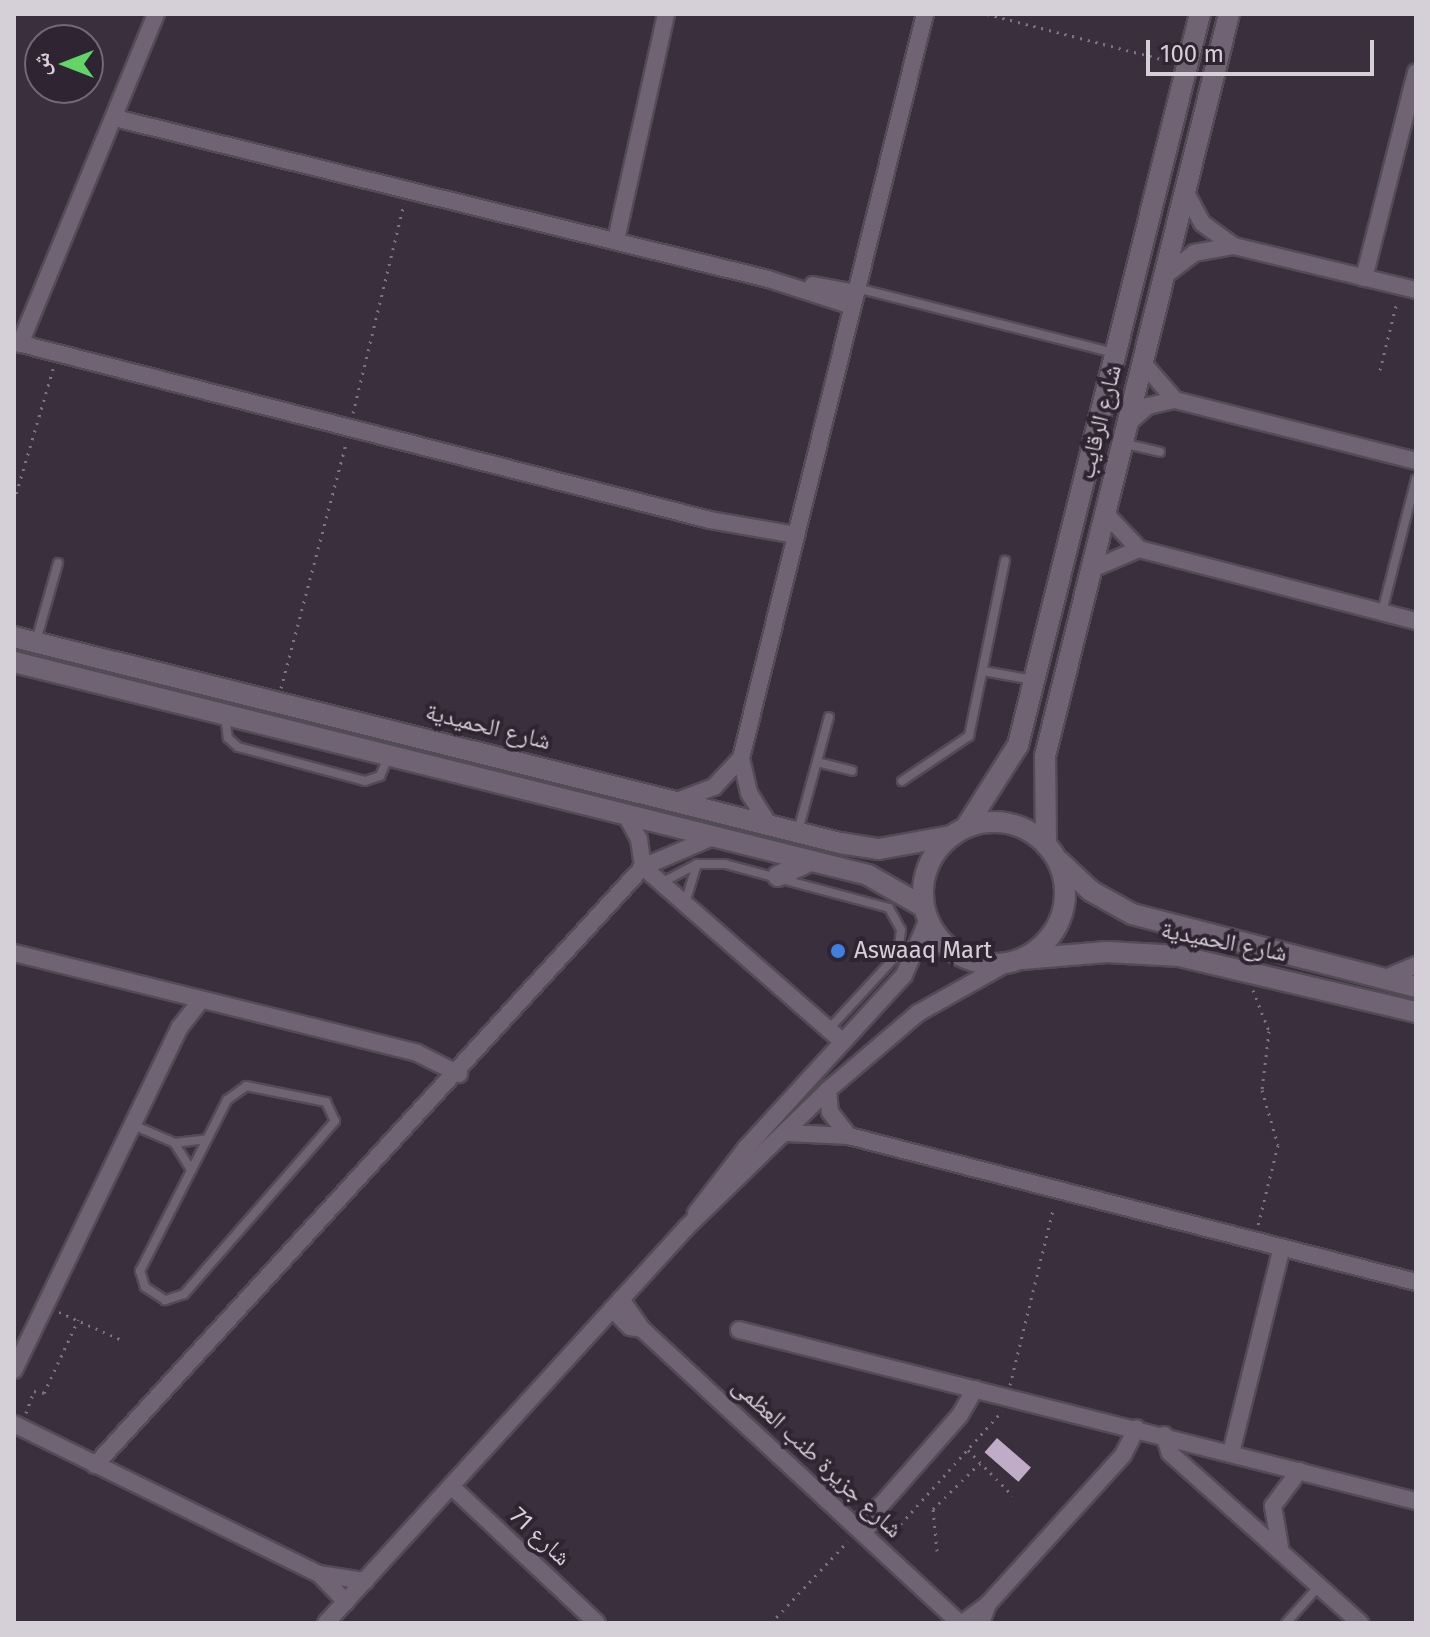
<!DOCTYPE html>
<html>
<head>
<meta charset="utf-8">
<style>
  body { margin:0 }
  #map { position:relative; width:1430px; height:1637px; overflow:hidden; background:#392f3d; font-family:"Fira Sans","Noto Naskh Arabic",sans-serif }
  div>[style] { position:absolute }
  .building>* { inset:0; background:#c0acc7; transform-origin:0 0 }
  .path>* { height:3px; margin-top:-1.5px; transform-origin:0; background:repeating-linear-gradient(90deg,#7d7480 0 2px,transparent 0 8px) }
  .roads { filter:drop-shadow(2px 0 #534b56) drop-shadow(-2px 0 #534b56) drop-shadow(0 2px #534b56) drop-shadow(0 -2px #534b56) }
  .service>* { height:8px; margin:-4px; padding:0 4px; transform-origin:4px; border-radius:4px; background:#706474 }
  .minor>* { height:16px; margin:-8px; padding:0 8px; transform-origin:8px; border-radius:8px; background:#706474 }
  .tertiary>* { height:20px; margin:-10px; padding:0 10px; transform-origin:10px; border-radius:10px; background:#706474 }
  .tertiary>.ring { margin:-10px; padding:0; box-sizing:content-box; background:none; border:20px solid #706474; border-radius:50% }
  .dots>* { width:22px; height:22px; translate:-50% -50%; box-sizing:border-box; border:4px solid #2f2532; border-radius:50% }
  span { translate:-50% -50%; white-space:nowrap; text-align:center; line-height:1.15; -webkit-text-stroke:8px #2f2532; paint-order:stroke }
  .street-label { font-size:24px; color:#d5cfd8 }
  .poi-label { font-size:24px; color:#d5cfd8 }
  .left { translate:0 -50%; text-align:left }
  .frame { position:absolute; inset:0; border:16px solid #d5cfd8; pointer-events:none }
  .north { position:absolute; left:24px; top:24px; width:80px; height:80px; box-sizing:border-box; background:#2f2532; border:2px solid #716974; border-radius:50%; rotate:270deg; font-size:22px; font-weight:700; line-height:32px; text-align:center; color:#d5cfd8 }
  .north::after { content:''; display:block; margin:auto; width:28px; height:36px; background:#63d468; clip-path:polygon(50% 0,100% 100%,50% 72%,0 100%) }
  .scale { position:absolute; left:1146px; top:40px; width:228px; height:36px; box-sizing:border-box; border:4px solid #d5cfd8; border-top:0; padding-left:10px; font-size:24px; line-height:28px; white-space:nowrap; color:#d5cfd8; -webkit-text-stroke:6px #2f2532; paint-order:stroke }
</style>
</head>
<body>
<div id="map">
  <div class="building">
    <i style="left:997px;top:1438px;width:45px;height:19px;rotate:41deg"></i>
  </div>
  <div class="path">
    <i style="left:987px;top:14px;width:191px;rotate:14.5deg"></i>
    <i style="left:1380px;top:370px;width:70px;rotate:-76deg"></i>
    <i style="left:353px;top:413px;width:216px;rotate:-76.3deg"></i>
    <i style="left:14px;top:501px;width:138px;rotate:-73.5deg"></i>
    <i style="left:281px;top:688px;width:253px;rotate:-75.1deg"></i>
    <i style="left:1253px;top:990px;width:44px;rotate:68.7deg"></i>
    <i style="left:1269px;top:1031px;width:59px;rotate:96.8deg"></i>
    <i style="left:1262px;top:1090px;width:57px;rotate:73.8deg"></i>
    <i style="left:1278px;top:1145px;width:82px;rotate:104deg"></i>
    <i style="left:59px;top:1312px;width:71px;rotate:24deg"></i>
    <i style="left:1010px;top:1385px;width:184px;rotate:-76.2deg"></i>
    <i style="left:26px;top:1413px;width:23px;rotate:-70deg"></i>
    <i style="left:34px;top:1391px;width:10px;rotate:11deg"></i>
    <i style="left:44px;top:1393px;width:81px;rotate:-65deg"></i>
    <i style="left:968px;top:1450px;width:64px;rotate:45.6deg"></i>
    <i style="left:890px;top:1536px;width:168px;rotate:-48.1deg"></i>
    <i style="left:937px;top:1551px;width:42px;rotate:-95.4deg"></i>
    <i style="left:933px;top:1509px;width:66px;rotate:-44.4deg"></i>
    <i style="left:771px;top:1623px;width:112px;rotate:-46.8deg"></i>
  </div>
  <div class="roads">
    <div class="service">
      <i style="left:857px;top:288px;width:265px;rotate:14.2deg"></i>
      <i style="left:1122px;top:443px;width:39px;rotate:13deg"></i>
      <i style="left:1382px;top:612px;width:137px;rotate:-75.7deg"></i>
      <i style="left:36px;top:641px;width:81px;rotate:-74.2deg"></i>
      <i style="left:983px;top:671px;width:51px;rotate:10.2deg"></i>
      <i style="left:225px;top:715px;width:23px;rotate:83deg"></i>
      <i style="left:228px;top:738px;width:13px;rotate:42deg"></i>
      <i style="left:238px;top:747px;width:131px;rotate:15deg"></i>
      <i style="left:365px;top:781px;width:16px;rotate:-18deg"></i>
      <i style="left:380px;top:776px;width:22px;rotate:-66deg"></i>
      <i style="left:817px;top:762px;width:36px;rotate:14deg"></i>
      <i style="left:902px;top:781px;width:81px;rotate:-33.9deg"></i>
      <i style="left:969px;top:736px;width:179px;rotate:-78.4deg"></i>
      <i style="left:798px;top:831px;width:118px;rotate:-74.8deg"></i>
      <i style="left:661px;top:883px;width:41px;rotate:-27.8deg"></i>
      <i style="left:697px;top:864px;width:28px"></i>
      <i style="left:725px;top:864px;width:170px;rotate:15deg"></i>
      <i style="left:889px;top:908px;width:25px;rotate:61deg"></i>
      <i style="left:901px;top:930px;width:24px;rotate:97deg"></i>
      <i style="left:898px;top:954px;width:102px;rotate:132.6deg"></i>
      <i style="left:685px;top:903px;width:41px;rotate:-72.9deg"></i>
      <i style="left:246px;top:1086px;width:82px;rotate:11.3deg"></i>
      <i style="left:326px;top:1102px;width:21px;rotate:65deg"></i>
      <i style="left:335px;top:1121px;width:230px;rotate:131.1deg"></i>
      <i style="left:184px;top:1294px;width:20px;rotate:162deg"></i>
      <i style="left:165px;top:1300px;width:24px;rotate:-147deg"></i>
      <i style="left:145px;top:1287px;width:17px;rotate:-107deg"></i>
      <i style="left:140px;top:1271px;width:192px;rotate:-63deg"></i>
      <i style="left:227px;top:1100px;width:24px;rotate:-36deg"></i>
      <i style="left:133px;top:1125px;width:46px;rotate:23.2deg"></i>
      <i style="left:175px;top:1143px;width:32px;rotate:-7deg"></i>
      <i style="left:175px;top:1144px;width:31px;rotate:58deg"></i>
      <i style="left:1286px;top:1623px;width:50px;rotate:-48.3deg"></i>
    </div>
    <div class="minor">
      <i style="left:115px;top:118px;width:673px;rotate:13.85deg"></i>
      <i style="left:768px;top:279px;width:88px;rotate:17.8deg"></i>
      <i style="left:1184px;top:189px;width:38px;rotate:62deg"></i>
      <i style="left:1202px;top:223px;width:39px;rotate:36deg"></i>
      <i style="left:1234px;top:246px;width:187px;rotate:13.6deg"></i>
      <i style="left:616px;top:240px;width:231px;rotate:-77.5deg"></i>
      <i style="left:1164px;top:276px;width:38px;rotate:-37deg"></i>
      <i style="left:1194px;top:253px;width:39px;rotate:-10deg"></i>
      <i style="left:1364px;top:278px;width:212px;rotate:-75.8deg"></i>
      <i style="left:813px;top:285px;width:44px;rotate:10.5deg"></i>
      <i style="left:14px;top:342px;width:718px;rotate:14.35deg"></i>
      <i style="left:710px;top:520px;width:87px;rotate:9.9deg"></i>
      <i style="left:20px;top:344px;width:357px;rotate:-67.6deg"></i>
      <i style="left:1142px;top:362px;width:50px;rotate:49deg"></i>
      <i style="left:1175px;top:400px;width:249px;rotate:14.2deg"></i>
      <i style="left:1126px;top:425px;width:29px;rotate:-41deg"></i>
      <i style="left:1148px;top:406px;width:28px;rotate:-13deg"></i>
      <i style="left:1104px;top:512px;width:51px;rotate:46.6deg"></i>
      <i style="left:1139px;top:549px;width:286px;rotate:14.6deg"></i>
      <i style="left:1090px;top:570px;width:53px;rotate:-23.2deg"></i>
      <i style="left:741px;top:758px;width:36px;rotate:77deg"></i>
      <i style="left:749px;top:793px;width:36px;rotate:58deg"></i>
      <i style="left:677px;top:801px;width:40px;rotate:-21deg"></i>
      <i style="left:714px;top:787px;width:40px;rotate:-47deg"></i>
      <i style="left:741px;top:758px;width:766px;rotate:-76.11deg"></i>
      <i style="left:626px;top:815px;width:27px;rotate:62deg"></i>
      <i style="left:639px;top:839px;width:28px;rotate:82deg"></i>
      <i style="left:643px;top:867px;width:264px;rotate:41.2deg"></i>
      <i style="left:14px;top:953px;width:415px;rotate:13.9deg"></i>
      <i style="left:417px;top:1053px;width:47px;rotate:26.6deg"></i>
      <i style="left:1383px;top:979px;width:36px;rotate:-23deg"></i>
      <i style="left:828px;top:1090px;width:22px;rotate:85deg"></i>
      <i style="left:830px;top:1112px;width:31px;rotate:52deg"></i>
      <i style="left:787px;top:1133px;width:62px;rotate:2.8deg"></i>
      <i style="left:849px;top:1136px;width:585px;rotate:14.44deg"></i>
      <i style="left:696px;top:1213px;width:82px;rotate:-52.4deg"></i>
      <i style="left:746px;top:1148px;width:234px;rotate:-47.6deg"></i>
      <i style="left:904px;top:975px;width:61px;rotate:-66.8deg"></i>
      <i style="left:621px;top:1299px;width:37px;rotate:55deg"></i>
      <i style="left:612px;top:1309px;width:25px;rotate:45deg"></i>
      <i style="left:630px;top:1327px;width:12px;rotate:9deg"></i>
      <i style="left:642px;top:1329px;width:433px;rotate:42.8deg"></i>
      <i style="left:739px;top:1330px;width:698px;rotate:14.18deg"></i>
      <i style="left:14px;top:1370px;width:381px;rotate:-64.2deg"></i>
      <i style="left:180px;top:1027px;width:33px;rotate:-52deg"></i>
      <i style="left:14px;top:1424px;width:340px;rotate:26.2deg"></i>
      <i style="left:319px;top:1574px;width:47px;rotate:8.7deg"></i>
      <i style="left:1164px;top:1435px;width:19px;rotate:72deg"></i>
      <i style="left:1170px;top:1453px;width:255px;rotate:41.8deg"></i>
      <i style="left:1231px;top:1453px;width:212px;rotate:-76.1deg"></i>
      <i style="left:95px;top:1465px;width:811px;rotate:-47.5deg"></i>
      <i style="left:643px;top:867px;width:76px;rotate:-23.2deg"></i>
      <i style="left:451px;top:1486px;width:200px;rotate:43.2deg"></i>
      <i style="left:854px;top:1525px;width:34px;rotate:-37deg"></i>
      <i style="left:881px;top:1505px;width:120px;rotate:-48.7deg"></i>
      <i style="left:960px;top:1415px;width:30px;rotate:-60deg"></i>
      <i style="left:864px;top:1534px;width:34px;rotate:-60deg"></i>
      <i style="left:1280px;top:1547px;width:42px;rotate:-99.7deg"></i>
      <i style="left:1273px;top:1506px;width:44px;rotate:-53.4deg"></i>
      <i style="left:319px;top:1574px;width:39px;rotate:46deg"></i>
      <i style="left:326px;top:1623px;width:534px;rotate:-47.65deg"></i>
      <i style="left:686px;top:1228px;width:198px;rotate:-44.2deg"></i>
      <i style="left:828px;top:1090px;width:118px;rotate:-40.5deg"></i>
      <i style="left:918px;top:1013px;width:102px;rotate:-29.3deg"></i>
      <i style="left:963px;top:1623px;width:31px;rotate:-37deg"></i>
      <i style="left:988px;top:1604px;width:201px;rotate:-47.8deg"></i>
      <i style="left:1123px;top:1455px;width:30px;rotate:-63deg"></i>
      <i style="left:981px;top:1623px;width:20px;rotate:-70deg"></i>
    </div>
    <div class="tertiary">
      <i style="left:14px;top:637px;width:851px;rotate:14deg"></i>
      <i style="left:840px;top:843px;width:39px;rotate:9deg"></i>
      <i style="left:879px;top:849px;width:73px;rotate:-10.2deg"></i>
      <i style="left:14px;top:662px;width:880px;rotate:14deg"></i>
      <i style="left:868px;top:875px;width:64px;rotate:29.7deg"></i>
      <i class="ring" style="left:923px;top:822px;width:122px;height:122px"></i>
      <i style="left:966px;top:827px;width:97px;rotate:-57.6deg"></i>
      <i style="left:1018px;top:745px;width:753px;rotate:-76.02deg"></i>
      <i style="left:1046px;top:845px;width:89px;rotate:-90.6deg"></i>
      <i style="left:1045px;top:756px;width:764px;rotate:-76.07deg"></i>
      <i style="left:1059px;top:861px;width:44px;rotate:43.2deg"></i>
      <i style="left:1091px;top:891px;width:47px;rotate:29.3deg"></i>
      <i style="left:1132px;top:914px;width:293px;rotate:14.4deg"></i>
      <i style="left:778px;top:876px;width:35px;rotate:-25deg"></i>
      <i style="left:1022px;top:959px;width:85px;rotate:-4.7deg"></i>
      <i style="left:1107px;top:952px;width:72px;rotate:3.2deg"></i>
      <i style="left:1179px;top:956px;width:244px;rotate:13.3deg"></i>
    </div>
  </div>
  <div class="dots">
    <i style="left:838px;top:951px;background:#3f7fe0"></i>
  </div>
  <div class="street-label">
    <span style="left:1100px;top:422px;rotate:-76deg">شارع الرقايب</span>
    <span style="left:488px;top:727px;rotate:14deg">شارع الحميدية</span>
    <span style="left:1224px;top:942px;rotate:11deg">شارع الحميدية</span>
    <span style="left:817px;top:1458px;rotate:43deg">شارع جزيرة طنب العظمى</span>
    <span style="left:540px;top:1537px;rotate:43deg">شارع 71</span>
  </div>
  <div class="poi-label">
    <span class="left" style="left:854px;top:951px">Aswaaq Mart</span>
  </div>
  <div class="frame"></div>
  <div class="north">ش</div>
  <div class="scale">100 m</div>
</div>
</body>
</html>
